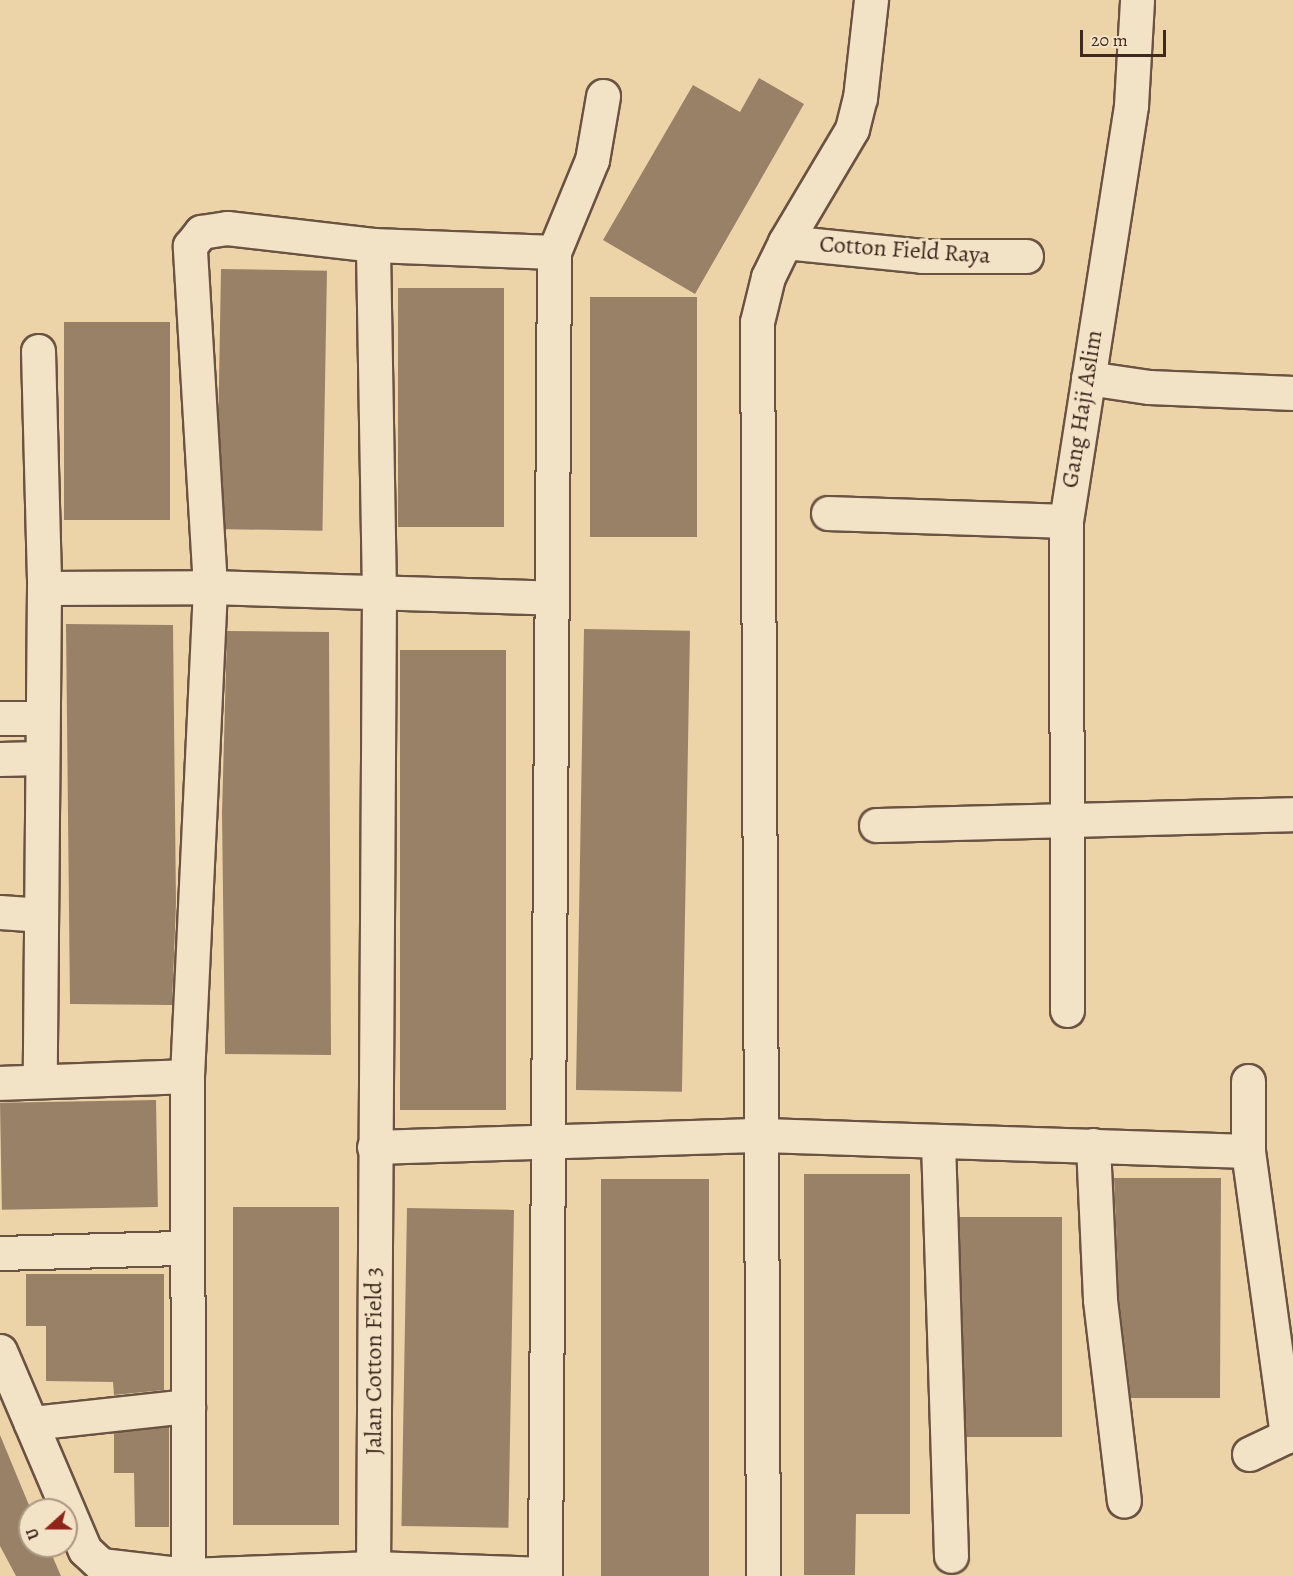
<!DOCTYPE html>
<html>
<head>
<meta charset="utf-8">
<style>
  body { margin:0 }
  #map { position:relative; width:1293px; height:1576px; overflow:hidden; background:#edd4a8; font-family:Alegreya,serif }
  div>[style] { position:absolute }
  .building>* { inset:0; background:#998167; transform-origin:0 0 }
  .roads { filter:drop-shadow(2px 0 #6a5342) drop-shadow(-2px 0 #6a5342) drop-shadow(0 2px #6a5342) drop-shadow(0 -2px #6a5342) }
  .minor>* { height:33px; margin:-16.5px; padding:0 16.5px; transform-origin:16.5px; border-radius:16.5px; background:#f3e3c6 }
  span { translate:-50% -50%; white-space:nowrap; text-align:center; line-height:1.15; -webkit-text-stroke:6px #f3e3c6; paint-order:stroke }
  .street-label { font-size:24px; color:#3e2820 }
  .north { position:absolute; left:18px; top:1498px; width:60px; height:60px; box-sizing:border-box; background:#f3e3c6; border:2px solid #ab9884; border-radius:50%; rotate:249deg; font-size:16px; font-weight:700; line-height:24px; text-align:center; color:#3e2820 }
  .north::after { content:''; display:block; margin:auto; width:21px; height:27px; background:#8f2418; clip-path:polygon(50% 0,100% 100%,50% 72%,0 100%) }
  .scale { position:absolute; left:1080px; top:30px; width:86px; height:27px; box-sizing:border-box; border:3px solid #3e2820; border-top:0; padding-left:8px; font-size:18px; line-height:21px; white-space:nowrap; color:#3e2820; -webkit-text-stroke:4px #f3e3c6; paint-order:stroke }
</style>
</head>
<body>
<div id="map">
  <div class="building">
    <i style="clip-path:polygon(759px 78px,804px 104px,695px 294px,603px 240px,693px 85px,740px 112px)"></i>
    <i style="left:221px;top:269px;width:106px;height:260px;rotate:1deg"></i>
    <i style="left:398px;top:288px;width:106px;height:239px"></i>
    <i style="left:590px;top:297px;width:107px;height:240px"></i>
    <i style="left:64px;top:322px;width:106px;height:198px"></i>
    <i style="clip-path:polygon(66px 624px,173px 625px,176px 904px,172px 1005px,70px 1004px)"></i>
    <i style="left:584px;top:629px;width:106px;height:461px;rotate:1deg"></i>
    <i style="clip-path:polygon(227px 631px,329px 632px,331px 1055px,225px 1054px,222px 813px)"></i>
    <i style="left:400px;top:650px;width:106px;height:460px"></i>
    <i style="left:156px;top:1100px;width:107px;height:156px;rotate:89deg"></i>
    <i style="clip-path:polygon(804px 1174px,910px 1174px,910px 1514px,856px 1514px,855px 1575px,804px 1575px)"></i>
    <i style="clip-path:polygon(1114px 1178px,1221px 1178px,1220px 1398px,1131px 1398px,1119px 1298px)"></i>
    <i style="left:601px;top:1179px;width:108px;height:397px"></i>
    <i style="left:233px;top:1207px;width:106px;height:318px"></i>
    <i style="left:407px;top:1208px;width:107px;height:318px;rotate:1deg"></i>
    <i style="left:959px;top:1217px;width:103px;height:220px"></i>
    <i style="clip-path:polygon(26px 1274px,164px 1274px,164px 1390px,114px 1395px,113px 1382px,46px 1381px,46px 1326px,26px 1326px)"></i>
    <i style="clip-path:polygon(169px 1427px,169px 1527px,135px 1527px,134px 1473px,114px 1473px,114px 1433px)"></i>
    <i style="clip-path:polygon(0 1435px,31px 1510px,30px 1546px,48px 1546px,61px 1576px,16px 1576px,0 1546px)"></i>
  </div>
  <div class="roads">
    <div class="minor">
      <i style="left:785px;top:242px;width:138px;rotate:5.8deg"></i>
      <i style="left:922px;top:256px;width:104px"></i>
      <i style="left:38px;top:351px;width:237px;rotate:88.5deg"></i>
      <i style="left:44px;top:588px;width:492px;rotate:90.5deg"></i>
      <i style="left:1088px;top:378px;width:62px;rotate:8.4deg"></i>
      <i style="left:1149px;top:387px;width:144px;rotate:2.4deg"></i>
      <i style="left:828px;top:513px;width:238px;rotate:1.9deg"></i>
      <i style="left:44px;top:588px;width:166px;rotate:-0.3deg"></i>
      <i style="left:210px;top:587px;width:342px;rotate:1.8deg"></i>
      <i style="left:0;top:718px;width:40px"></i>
      <i style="left:0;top:759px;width:40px;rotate:-1.4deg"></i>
      <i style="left:876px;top:825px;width:417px;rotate:-1.5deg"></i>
      <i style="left:0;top:912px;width:39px;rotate:4deg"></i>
      <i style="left:1067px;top:1010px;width:489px;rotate:-90.1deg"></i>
      <i style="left:1066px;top:521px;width:421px;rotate:-81.1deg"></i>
      <i style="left:1131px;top:105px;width:105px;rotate:-86.7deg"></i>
      <i style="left:1248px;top:1081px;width:70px;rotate:90deg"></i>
      <i style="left:1248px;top:1151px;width:288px;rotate:82.2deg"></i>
      <i style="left:0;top:1083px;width:187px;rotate:-2.1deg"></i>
      <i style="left:938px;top:1142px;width:414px;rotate:88.2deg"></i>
      <i style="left:1093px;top:1145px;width:155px;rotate:87.4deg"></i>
      <i style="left:1100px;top:1300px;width:202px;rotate:83.2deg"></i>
      <i style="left:374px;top:1147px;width:389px;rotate:-1.8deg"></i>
      <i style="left:763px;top:1135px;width:485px;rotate:1.9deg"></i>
      <i style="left:0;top:1253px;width:184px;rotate:-1.6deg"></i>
      <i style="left:0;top:1351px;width:216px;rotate:66.9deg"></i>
      <i style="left:85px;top:1550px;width:22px;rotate:43deg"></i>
      <i style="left:101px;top:1565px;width:88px;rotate:6.6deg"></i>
      <i style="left:188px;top:1575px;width:185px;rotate:-2.2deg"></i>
      <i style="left:373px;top:1568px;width:172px;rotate:2deg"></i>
      <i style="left:31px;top:1423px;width:158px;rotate:-6.2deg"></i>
      <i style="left:1249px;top:1454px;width:49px;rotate:-25.5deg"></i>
      <i style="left:188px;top:1575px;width:499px;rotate:-90.1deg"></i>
      <i style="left:187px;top:1076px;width:490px;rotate:-87.3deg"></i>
      <i style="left:210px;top:587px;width:342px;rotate:-93.4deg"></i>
      <i style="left:190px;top:246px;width:18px;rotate:-52deg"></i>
      <i style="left:201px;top:232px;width:26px;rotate:-9deg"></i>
      <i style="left:227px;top:228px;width:147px;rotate:6.6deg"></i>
      <i style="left:373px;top:245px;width:181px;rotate:2.2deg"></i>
      <i style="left:373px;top:1576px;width:983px;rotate:-89.65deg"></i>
      <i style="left:379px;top:593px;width:348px;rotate:-91deg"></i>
      <i style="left:545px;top:1576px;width:1324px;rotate:-89.61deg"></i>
      <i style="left:554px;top:252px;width:100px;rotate:-67.6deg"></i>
      <i style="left:592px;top:160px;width:65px;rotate:-80.2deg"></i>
      <i style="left:763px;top:1576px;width:1254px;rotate:-90.27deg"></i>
      <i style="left:757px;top:322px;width:46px;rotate:-76.3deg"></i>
      <i style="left:768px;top:277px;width:39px;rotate:-64deg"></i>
      <i style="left:785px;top:242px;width:131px;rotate:-59.3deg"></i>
      <i style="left:852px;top:129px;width:32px;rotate:-76deg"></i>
      <i style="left:860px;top:98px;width:99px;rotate:-83.6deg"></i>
    </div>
  </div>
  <div class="street-label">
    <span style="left:905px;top:250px;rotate:4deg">Cotton Field Raya</span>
    <span style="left:1082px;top:409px;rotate:-81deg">Gang Haji Aslim</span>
    <span style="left:374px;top:1361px;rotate:-90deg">Jalan Cotton Field 3</span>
  </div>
  <div class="north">U</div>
  <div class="scale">20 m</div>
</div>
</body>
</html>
